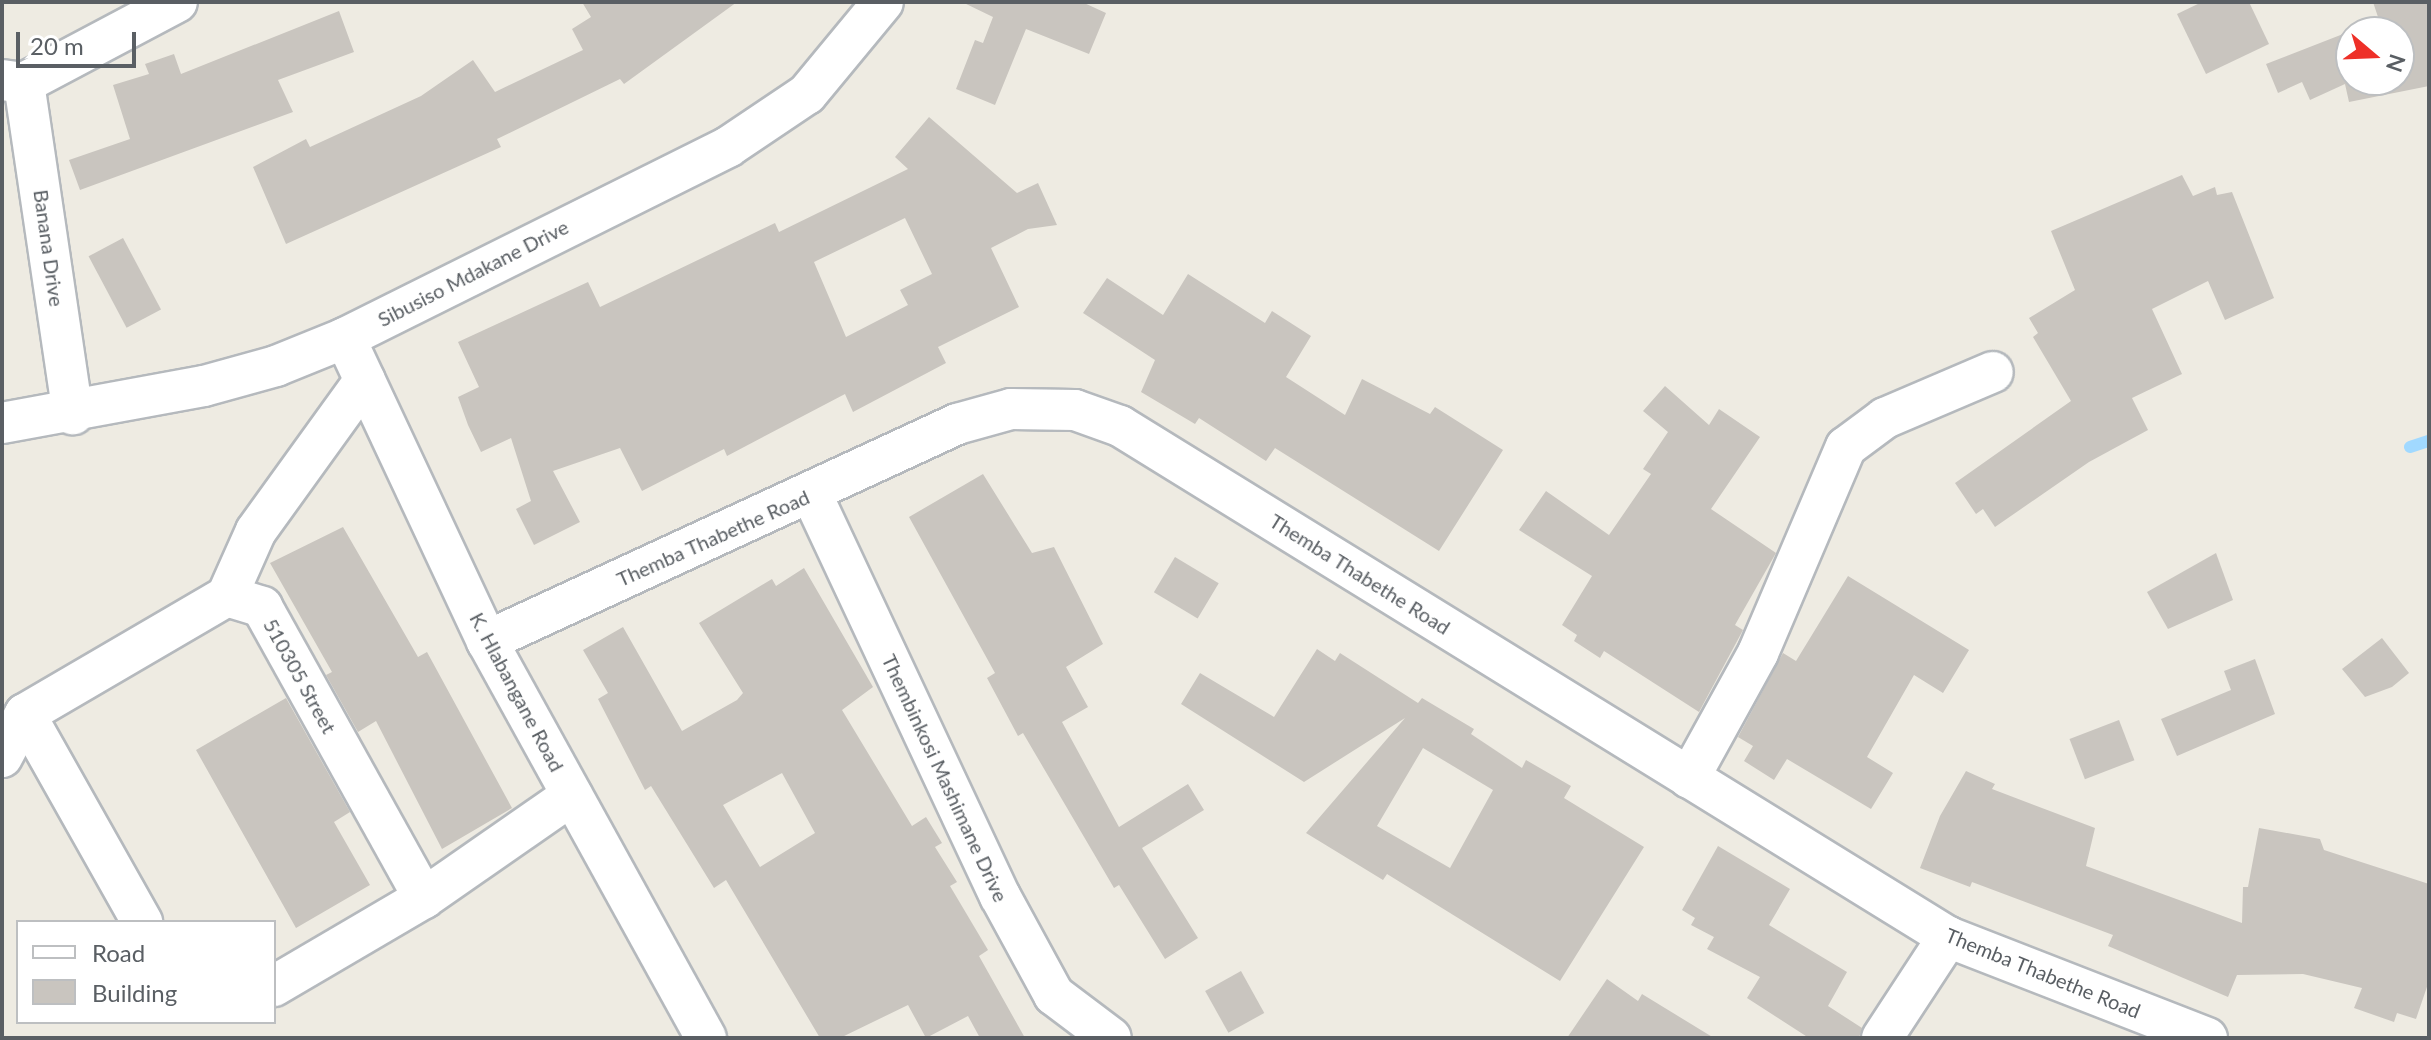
<!DOCTYPE html>
<html>
<head>
<meta charset="utf-8">
<style>
  body { margin:0 }
  #map { position:relative; width:2431px; height:1040px; overflow:hidden; background:#eeebe2; font-family:Lato,sans-serif }
  div>[style] { position:absolute }
  .stream>* { height:12px; margin:-6px; padding:0 6px; transform-origin:6px; border-radius:6px; background:#a1d9ff }
  .building>* { inset:0; background:#c9c5bf; transform-origin:0 0 }
  .roads { filter:drop-shadow(2px 0 #b5b9bd) drop-shadow(-2px 0 #b5b9bd) drop-shadow(0 2px #b5b9bd) drop-shadow(0 -2px #b5b9bd) }
  .minor>* { height:40px; margin:-20px; padding:0 20px; transform-origin:20px; border-radius:20px; background:#fff }
  span { translate:-50% -50%; white-space:nowrap; text-align:center; line-height:1.15; -webkit-text-stroke:8px #fff; paint-order:stroke }
  .street-label { font-size:20px; color:#5a5f64 }
  .frame { position:absolute; inset:0; border:4px solid #5a5f64; pointer-events:none }
  .legend { position:absolute; left:16px; top:920px; width:260px; height:104px; box-sizing:border-box; background:#fff; border:2px solid #bdbfc1; margin:0; padding:10px 14px; list-style:none; font-size:24px; color:#5a5f64 }
  .legend li { display:flex; align-items:center; gap:16px; height:40px }
  .legend b { width:40px; border:2px solid #bdbfc1 }
  .north { position:absolute; left:2335px; top:16px; width:80px; height:80px; box-sizing:border-box; background:#fff; border:2px solid #bdbfc1; border-radius:50%; rotate:109deg; font-size:22px; font-weight:700; line-height:32px; text-align:center; color:#5a5f64 }
  .north::after { content:''; display:block; margin:auto; width:28px; height:36px; background:#ee3028; clip-path:polygon(50% 0,100% 100%,50% 72%,0 100%) }
  .scale { position:absolute; left:16px; top:32px; width:120px; height:36px; box-sizing:border-box; border:4px solid #5a5f64; border-top:0; padding-left:10px; font-size:24px; line-height:28px; white-space:nowrap; color:#5a5f64; -webkit-text-stroke:6px #fff; paint-order:stroke }
</style>
</head>
<body>
<div id="map">
  <div class="stream">
    <i style="left:2410px;top:447px;width:20px;rotate:-18deg"></i>
  </div>
  <div class="building">
    <i style="clip-path:polygon(582px 2px,737px 2px,624px 84px,620px 79px,497px 139px,501px 147px,286px 244px,253px 167px,306px 139px,310px 147px,421px 96px,473px 60px,495px 92px,583px 50px,572px 29px,591px 17px)"></i>
    <i style="clip-path:polygon(962px 2px,1082px 2px,1106px 13px,1089px 54px,1026px 29px,995px 105px,956px 89px,975px 40px,983px 43px,993px 17px)"></i>
    <i style="clip-path:polygon(2202px 2px,2249px 2px,2269px 44px,2206px 74px,2177px 14px)"></i>
    <i style="clip-path:polygon(evenodd,2373px 2px,2429px 2px,2429px 86px,2349px 102px,2345px 84px,2310px 100px,2302px 82px,2278px 93px,2266px 64px,2379px 20px,2373px 2px,2351px 32px,2399px 32px,2399px 80px,2351px 80px,2351px 32px)"></i>
    <i style="clip-path:polygon(339px 11px,354px 52px,278px 80px,293px 112px,80px 190px,69px 160px,130px 139px,113px 85px,149px 74px,145px 64px,174px 54px,181px 74px)"></i>
    <i style="clip-path:polygon(evenodd,929px 117px,1017px 193px,1038px 183px,1057px 225px,1028px 229px,991px 248px,1019px 307px,938px 347px,946px 363px,853px 412px,845px 394px,727px 456px,724px 449px,642px 491px,620px 448px,553px 471px,580px 522px,534px 545px,516px 509px,531px 501px,511px 438px,481px 452px,468px 425px,458px 397px,479px 387px,458px 342px,588px 282px,600px 307px,775px 223px,779px 232px,908px 169px,895px 157px,929px 117px,905px 218px,932px 274px,900px 290px,908px 305px,846px 337px,814px 262px,905px 218px)"></i>
    <i style="clip-path:polygon(2182px 175px,2193px 196px,2215px 187px,2217px 195px,2232px 192px,2274px 298px,2225px 320px,2208px 281px,2152px 309px,2182px 374px,2132px 398px,2148px 430px,2089px 462px,1995px 527px,1983px 509px,1976px 514px,1955px 483px,2071px 401px,2033px 337px,2038px 333px,2029px 318px,2075px 290px,2051px 231px)"></i>
    <i style="left:123px;top:238px;width:81px;height:39px;rotate:62deg"></i>
    <i style="clip-path:polygon(1188px 274px,1265px 323px,1272px 311px,1311px 336px,1286px 377px,1345px 415px,1362px 379px,1430px 414px,1435px 407px,1503px 450px,1439px 551px,1275px 448px,1266px 461px,1199px 418px,1195px 424px,1141px 392px,1155px 360px,1083px 313px,1107px 278px,1163px 315px)"></i>
    <i style="clip-path:polygon(1665px 386px,1709px 425px,1719px 409px,1760px 437px,1711px 509px,1776px 553px,1735px 625px,1743px 630px,1699px 712px,1604px 651px,1600px 658px,1574px 641px,1577px 635px,1562px 625px,1592px 576px,1519px 530px,1546px 491px,1609px 535px,1651px 474px,1643px 469px,1668px 432px,1643px 411px)"></i>
    <i style="clip-path:polygon(983px 474px,1032px 553px,1054px 547px,1103px 644px,1066px 667px,1088px 707px,1062px 722px,1119px 827px,1188px 784px,1204px 810px,1142px 848px,1198px 938px,1165px 959px,1119px 885px,1114px 888px,1023px 733px,1018px 736px,987px 678px,995px 673px,909px 517px)"></i>
    <i style="clip-path:polygon(343px 527px,418px 657px,427px 652px,512px 808px,442px 849px,376px 721px,358px 732px,326px 675px,332px 672px,270px 563px)"></i>
    <i style="clip-path:polygon(2216px 553px,2233px 600px,2168px 629px,2147px 592px)"></i>
    <i style="left:1175px;top:557px;width:51px;height:41px;rotate:31deg"></i>
    <i style="clip-path:polygon(evenodd,804px 568px,873px 687px,842px 710px,912px 826px,926px 817px,942px 843px,935px 847px,957px 882px,950px 886px,988px 950px,979px 956px,1025px 1038px,980px 1038px,968px 1016px,926px 1038px,908px 1005px,840px 1038px,820px 1038px,726px 880px,714px 888px,651px 786px,645px 790px,598px 699px,608px 693px,583px 650px,623px 627px,682px 731px,737px 700px,743px 693px,699px 623px,772px 579px,776px 586px,804px 568px,782px 773px,815px 833px,760px 867px,723px 805px,782px 773px)"></i>
    <i style="clip-path:polygon(1848px 576px,1969px 650px,1943px 693px,1914px 675px,1867px 757px,1893px 773px,1871px 809px,1787px 759px,1774px 780px,1744px 761px,1753px 746px,1738px 737px,1783px 653px,1796px 661px)"></i>
    <i style="clip-path:polygon(2382px 638px,2409px 673px,2392px 687px,2365px 697px,2342px 669px)"></i>
    <i style="clip-path:polygon(evenodd,1317px 649px,1335px 661px,1340px 653px,1418px 703px,1422px 698px,1474px 729px,1471px 734px,1522px 768px,1526px 760px,1571px 786px,1564px 798px,1644px 847px,1560px 981px,1387px 874px,1383px 880px,1306px 833px,1405px 718px,1304px 782px,1181px 704px,1200px 673px,1274px 717px,1317px 649px,1423px 748px,1493px 790px,1450px 868px,1377px 826px,1423px 748px)"></i>
    <i style="clip-path:polygon(2255px 659px,2275px 714px,2177px 756px,2161px 719px,2231px 690px,2224px 671px)"></i>
    <i style="clip-path:polygon(286px 698px,350px 812px,334px 822px,370px 885px,296px 928px,196px 750px)"></i>
    <i style="left:2119px;top:720px;width:43px;height:53px;rotate:69deg"></i>
    <i style="clip-path:polygon(1966px 771px,1995px 784px,1992px 789px,2095px 828px,2086px 866px,2242px 923px,2243px 887px,2248px 887px,2259px 828px,2320px 839px,2324px 850px,2429px 884px,2429px 981px,2416px 1019px,2397px 1013px,2394px 1022px,2354px 1008px,2362px 988px,2303px 974px,2237px 975px,2228px 997px,2108px 946px,2113px 935px,1972px 882px,1970px 887px,1920px 868px,1940px 816px)"></i>
    <i style="clip-path:polygon(1718px 846px,1790px 889px,1769px 925px,1847px 972px,1828px 1006px,1862px 1028px,1859px 1038px,1809px 1038px,1747px 998px,1760px 977px,1707px 949px,1714px 937px,1691px 925px,1695px 918px,1682px 910px)"></i>
    <i style="left:1241px;top:971px;width:48px;height:41px;rotate:61deg"></i>
    <i style="clip-path:polygon(1607px 979px,1638px 1001px,1642px 994px,1714px 1038px,1567px 1038px)"></i>
  </div>
  <div class="roads">
    <div class="minor">
      <i style="left:2px;top:80px;width:22px;rotate:8deg"></i>
      <i style="left:24px;top:83px;width:173px;rotate:-27.9deg"></i>
      <i style="left:24px;top:83px;width:335px;rotate:81.6deg"></i>
      <i style="left:345px;top:338px;width:335px;rotate:64.9deg"></i>
      <i style="left:487px;top:641px;width:453px;rotate:61.1deg"></i>
      <i style="left:2px;top:423px;width:205px;rotate:-10.4deg"></i>
      <i style="left:204px;top:386px;width:75px;rotate:-15.5deg"></i>
      <i style="left:276px;top:366px;width:74px;rotate:-22.1deg"></i>
      <i style="left:345px;top:338px;width:428px;rotate:-26.5deg"></i>
      <i style="left:728px;top:147px;width:95px;rotate:-33.9deg"></i>
      <i style="left:807px;top:94px;width:119px;rotate:-50.4deg"></i>
      <i style="left:811px;top:493px;width:445px;rotate:64.9deg"></i>
      <i style="left:1000px;top:896px;width:113px;rotate:61.4deg"></i>
      <i style="left:1054px;top:995px;width:71px;rotate:37deg"></i>
      <i style="left:227px;top:596px;width:71px;rotate:-66deg"></i>
      <i style="left:256px;top:531px;width:186px;rotate:-54.2deg"></i>
      <i style="left:487px;top:641px;width:518px;rotate:-24.78deg"></i>
      <i style="left:957px;top:424px;width:56px;rotate:-15.5deg"></i>
      <i style="left:1011px;top:409px;width:64px;rotate:0.9deg"></i>
      <i style="left:1075px;top:410px;width:48px;rotate:19.6deg"></i>
      <i style="left:1120px;top:426px;width:973px;rotate:31.68deg"></i>
      <i style="left:1948px;top:937px;width:278px;rotate:21.3deg"></i>
      <i style="left:25px;top:714px;width:239px;rotate:60.6deg"></i>
      <i style="left:2px;top:757px;width:49px;rotate:-61.9deg"></i>
      <i style="left:25px;top:714px;width:234px;rotate:-30.3deg"></i>
      <i style="left:227px;top:596px;width:37px;rotate:17deg"></i>
      <i style="left:262px;top:607px;width:333px;rotate:60.9deg"></i>
      <i style="left:424px;top:898px;width:180px;rotate:-34.8deg"></i>
      <i style="left:1689px;top:778px;width:143px;rotate:-61.1deg"></i>
      <i style="left:1758px;top:653px;width:224px;rotate:-66.9deg"></i>
      <i style="left:1846px;top:447px;width:49px;rotate:-36.6deg"></i>
      <i style="left:1885px;top:418px;width:117px;rotate:-23.1deg"></i>
      <i style="left:274px;top:986px;width:174px;rotate:-30.4deg"></i>
      <i style="left:1882px;top:1038px;width:121px;rotate:-56.8deg"></i>
    </div>
  </div>
  <div class="street-label">
    <span style="left:49px;top:248px;rotate:82deg">Banana Drive</span>
    <span style="left:473px;top:273px;rotate:-27deg">Sibusiso Mdakane Drive</span>
    <span style="left:713px;top:538px;rotate:-24deg">Themba Thabethe Road</span>
    <span style="left:1360px;top:574px;rotate:32deg">Themba Thabethe Road</span>
    <span style="left:300px;top:676px;rotate:61deg">510305 Street</span>
    <span style="left:517px;top:692px;rotate:62deg">K. Hlabangane Road</span>
    <span style="left:945px;top:778px;rotate:65deg">Thembinkosi Mashimane Drive</span>
    <span style="left:2043px;top:973px;rotate:22deg">Themba Thabethe Road</span>
  </div>
  <div class="frame"></div>
  <ul class="legend">
  <li><b style="height:10px;background:#fff"></b>Road</li>
  <li><b style="height:22px;background:#c9c5bf"></b>Building</li>
  </ul>
  <div class="north">N</div>
  <div class="scale">20 m</div>
</div>
</body>
</html>
